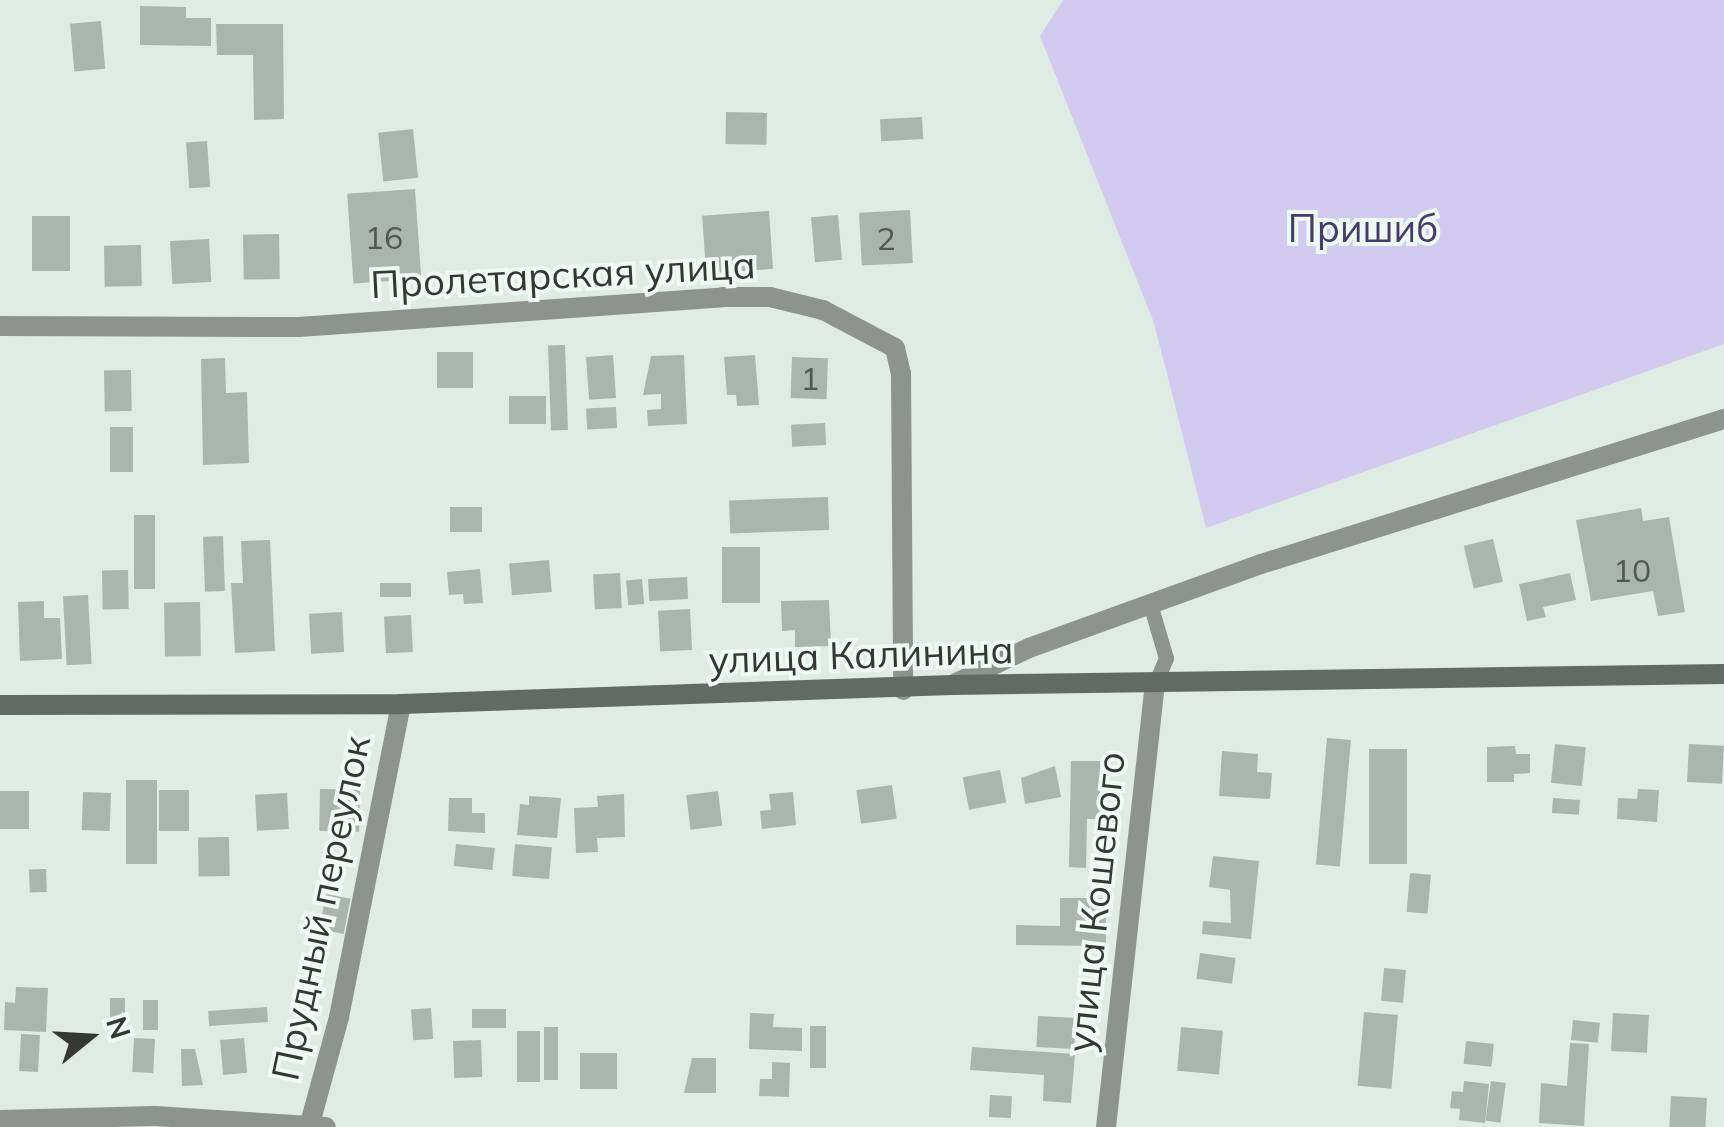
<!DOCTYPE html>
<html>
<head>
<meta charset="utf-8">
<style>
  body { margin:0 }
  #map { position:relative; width:1724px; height:1127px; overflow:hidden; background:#dfece3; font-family:Mulish,sans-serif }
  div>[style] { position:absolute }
  .green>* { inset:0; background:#d2cbef }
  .building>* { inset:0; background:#a9b6ae; transform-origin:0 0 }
  .lane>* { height:15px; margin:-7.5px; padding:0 7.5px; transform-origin:7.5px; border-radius:7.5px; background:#8d938f }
  .street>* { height:20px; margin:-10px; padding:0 10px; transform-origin:10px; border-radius:10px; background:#8d938f }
  .secondary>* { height:20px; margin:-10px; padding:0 10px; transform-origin:10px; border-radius:10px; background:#626a65 }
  span { translate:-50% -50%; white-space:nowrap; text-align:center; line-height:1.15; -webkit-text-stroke:8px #ecfaf1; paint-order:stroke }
  .number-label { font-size:32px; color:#505853 }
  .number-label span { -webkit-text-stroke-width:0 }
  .park-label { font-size:38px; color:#46396d }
  .street-label { font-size:38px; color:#333835 }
  .north { position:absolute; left:40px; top:987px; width:100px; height:100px; -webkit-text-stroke:8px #ecfaf1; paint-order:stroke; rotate:72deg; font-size:28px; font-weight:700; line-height:40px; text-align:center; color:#333835 }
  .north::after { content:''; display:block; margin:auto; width:35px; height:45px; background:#333835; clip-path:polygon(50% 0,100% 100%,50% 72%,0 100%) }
</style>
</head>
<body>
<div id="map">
  <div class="green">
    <i style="clip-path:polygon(1063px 0,1724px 0,1724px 344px,1206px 528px,1154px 323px,1040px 36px)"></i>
  </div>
  <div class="building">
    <i style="clip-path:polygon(140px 6px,186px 7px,186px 18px,211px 18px,211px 46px,140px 45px)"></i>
    <i style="left:101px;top:21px;width:48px;height:31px;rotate:85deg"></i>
    <i style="clip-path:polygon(216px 24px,283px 24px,284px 119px,254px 120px,253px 55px,217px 55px)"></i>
    <i style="left:726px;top:112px;width:41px;height:32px;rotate:1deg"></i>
    <i style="left:922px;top:117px;width:22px;height:42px;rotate:87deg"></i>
    <i style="left:413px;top:129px;width:49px;height:35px;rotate:84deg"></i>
    <i style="left:207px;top:141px;width:46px;height:21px;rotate:86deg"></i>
    <i style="left:415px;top:189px;width:90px;height:68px;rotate:86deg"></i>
    <i style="left:910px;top:210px;width:53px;height:51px;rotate:87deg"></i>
    <i style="left:769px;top:211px;width:58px;height:67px;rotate:86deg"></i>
    <i style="left:838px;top:215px;width:45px;height:27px;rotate:85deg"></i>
    <i style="left:32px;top:216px;width:38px;height:55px"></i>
    <i style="left:279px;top:234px;width:45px;height:36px;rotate:89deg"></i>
    <i style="left:209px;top:239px;width:43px;height:39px;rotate:87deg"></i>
    <i style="left:141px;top:245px;width:41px;height:37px;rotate:89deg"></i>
    <i style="left:565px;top:345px;width:85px;height:17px;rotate:88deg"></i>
    <i style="left:473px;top:352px;width:36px;height:36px;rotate:90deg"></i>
    <i style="left:613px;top:355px;width:43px;height:27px;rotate:86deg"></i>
    <i style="clip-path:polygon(684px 355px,687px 424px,648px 426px,647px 410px,661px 409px,661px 394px,643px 395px,651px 356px)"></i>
    <i style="clip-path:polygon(755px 355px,759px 405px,737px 406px,736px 395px,727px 395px,724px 357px)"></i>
    <i style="left:792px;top:357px;width:36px;height:41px;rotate:2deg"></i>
    <i style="clip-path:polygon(225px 358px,226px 393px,247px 392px,249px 463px,203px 465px,201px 359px)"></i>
    <i style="left:131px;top:370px;width:41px;height:27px;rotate:89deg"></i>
    <i style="left:546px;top:396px;width:28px;height:37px;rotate:90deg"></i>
    <i style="left:616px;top:407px;width:21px;height:30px;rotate:87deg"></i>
    <i style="left:825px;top:423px;width:22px;height:34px;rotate:87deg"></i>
    <i style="left:110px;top:427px;width:23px;height:45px"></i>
    <i style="left:828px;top:497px;width:33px;height:99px;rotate:88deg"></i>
    <i style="left:450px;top:507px;width:32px;height:25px"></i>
    <i style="clip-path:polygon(1641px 508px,1643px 521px,1669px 517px,1685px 612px,1658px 616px,1653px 591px,1591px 601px,1576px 520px)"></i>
    <i style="left:155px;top:515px;width:74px;height:21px;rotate:90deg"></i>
    <i style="left:223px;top:536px;width:55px;height:20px;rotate:88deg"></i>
    <i style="left:1493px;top:539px;width:44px;height:30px;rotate:77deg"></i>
    <i style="clip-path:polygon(270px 540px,275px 651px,235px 653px,231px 583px,243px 583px,241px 541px)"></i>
    <i style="left:722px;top:547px;width:38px;height:56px"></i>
    <i style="left:549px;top:560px;width:32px;height:40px;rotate:85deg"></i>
    <i style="clip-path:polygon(480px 569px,483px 603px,464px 604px,463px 594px,449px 595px,447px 572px)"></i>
    <i style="left:128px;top:570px;width:39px;height:26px;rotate:89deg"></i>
    <i style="left:620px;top:573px;width:35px;height:27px;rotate:87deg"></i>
    <i style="clip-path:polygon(1570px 573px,1576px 600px,1543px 607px,1546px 617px,1527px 621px,1519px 584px)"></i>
    <i style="left:687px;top:577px;width:22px;height:39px;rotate:87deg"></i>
    <i style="left:642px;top:579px;width:25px;height:16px;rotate:85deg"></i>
    <i style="left:380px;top:583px;width:31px;height:14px"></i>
    <i style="left:88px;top:595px;width:69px;height:25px;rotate:87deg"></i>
    <i style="clip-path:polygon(829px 600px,831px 646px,795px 647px,795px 630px,782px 631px,781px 601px)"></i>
    <i style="clip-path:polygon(44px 601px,44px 618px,60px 618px,62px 659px,20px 661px,18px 602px)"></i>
    <i style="left:200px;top:602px;width:54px;height:36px;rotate:89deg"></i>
    <i style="left:690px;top:609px;width:41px;height:32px;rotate:87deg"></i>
    <i style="left:342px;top:612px;width:40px;height:33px;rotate:87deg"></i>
    <i style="left:411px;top:615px;width:37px;height:27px;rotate:87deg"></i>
    <i style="left:1327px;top:738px;width:24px;height:127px;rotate:5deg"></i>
    <i style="left:1555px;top:744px;width:31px;height:39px;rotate:6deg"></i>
    <i style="left:1689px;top:744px;width:35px;height:38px;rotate:3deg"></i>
    <i style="clip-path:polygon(1515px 746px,1516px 754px,1530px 754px,1530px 773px,1514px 774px,1514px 782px,1487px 782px,1487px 747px)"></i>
    <i style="left:1369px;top:749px;width:38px;height:115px"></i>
    <i style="clip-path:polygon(1222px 751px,1258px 754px,1257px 772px,1272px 773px,1270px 799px,1219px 796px)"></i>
    <i style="clip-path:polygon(1071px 761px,1100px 761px,1100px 819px,1087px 819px,1086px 868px,1069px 867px)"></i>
    <i style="clip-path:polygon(1055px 766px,1061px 797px,1025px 804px,1021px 778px)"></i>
    <i style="left:1000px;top:770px;width:33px;height:38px;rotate:79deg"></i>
    <i style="left:126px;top:780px;width:31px;height:84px"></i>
    <i style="left:892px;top:785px;width:34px;height:36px;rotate:82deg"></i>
    <i style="left:320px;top:789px;width:40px;height:42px;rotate:1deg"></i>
    <i style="clip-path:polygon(1638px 789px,1659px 790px,1657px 822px,1617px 819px,1618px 798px,1637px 799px)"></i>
    <i style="left:159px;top:790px;width:30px;height:41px"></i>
    <i style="left:0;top:791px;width:29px;height:38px"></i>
    <i style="left:718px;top:791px;width:35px;height:32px;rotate:83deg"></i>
    <i style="left:83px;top:792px;width:28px;height:38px;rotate:2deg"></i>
    <i style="clip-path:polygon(793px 792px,796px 825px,762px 829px,760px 811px,771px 810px,769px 794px)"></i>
    <i style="left:287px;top:793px;width:36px;height:32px;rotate:87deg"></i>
    <i style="clip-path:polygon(624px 794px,625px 837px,597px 838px,598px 852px,576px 853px,574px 808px,598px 807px,597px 796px)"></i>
    <i style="clip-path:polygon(529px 796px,561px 798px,557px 838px,517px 835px,520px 804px,529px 805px)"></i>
    <i style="clip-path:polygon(449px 798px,472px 798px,472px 813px,485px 813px,485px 833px,448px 831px)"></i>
    <i style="left:1553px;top:798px;width:27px;height:15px;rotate:4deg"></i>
    <i style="left:229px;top:837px;width:39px;height:31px;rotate:89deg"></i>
    <i style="left:456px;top:844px;width:39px;height:22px;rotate:6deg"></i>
    <i style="left:515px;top:844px;width:37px;height:32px;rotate:5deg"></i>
    <i style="clip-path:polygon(1213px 856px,1259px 861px,1251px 939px,1202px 934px,1203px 921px,1231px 923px,1230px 890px,1209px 887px)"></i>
    <i style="left:46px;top:869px;width:23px;height:17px;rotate:88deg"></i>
    <i style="left:1410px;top:873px;width:21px;height:39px;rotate:5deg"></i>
    <i style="left:326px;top:894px;width:25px;height:36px;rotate:11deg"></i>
    <i style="clip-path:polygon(1060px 898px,1106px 898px,1106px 946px,1016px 945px,1016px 925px,1060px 926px)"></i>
    <i style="left:1200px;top:953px;width:36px;height:26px;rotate:8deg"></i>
    <i style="left:1384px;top:968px;width:22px;height:33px;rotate:5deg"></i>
    <i style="clip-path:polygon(16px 987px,48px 988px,46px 1032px,4px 1030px,5px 1002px,15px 1003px)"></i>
    <i style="left:110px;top:998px;width:15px;height:36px"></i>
    <i style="left:143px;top:1000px;width:15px;height:30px"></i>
    <i style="left:267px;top:1007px;width:15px;height:59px;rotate:86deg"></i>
    <i style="left:431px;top:1008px;width:31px;height:20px;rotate:86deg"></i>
    <i style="left:472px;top:1009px;width:34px;height:19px"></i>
    <i style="left:1364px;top:1012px;width:34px;height:74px;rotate:5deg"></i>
    <i style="clip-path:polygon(750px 1013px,774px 1014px,773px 1027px,802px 1028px,802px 1051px,749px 1049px)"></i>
    <i style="left:1613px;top:1013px;width:36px;height:38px;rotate:3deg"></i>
    <i style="left:1038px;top:1016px;width:38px;height:31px;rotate:3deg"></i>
    <i style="left:1573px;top:1020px;width:27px;height:20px;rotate:6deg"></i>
    <i style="left:810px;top:1026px;width:16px;height:42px"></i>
    <i style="left:544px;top:1027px;width:14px;height:53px"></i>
    <i style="left:1181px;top:1027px;width:42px;height:44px;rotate:5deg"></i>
    <i style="left:517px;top:1031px;width:23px;height:51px"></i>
    <i style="left:21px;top:1034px;width:19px;height:37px;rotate:3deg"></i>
    <i style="left:134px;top:1038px;width:21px;height:34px;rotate:3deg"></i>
    <i style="left:244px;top:1038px;width:35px;height:24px;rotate:85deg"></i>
    <i style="left:481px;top:1040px;width:37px;height:28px;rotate:88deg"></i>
    <i style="left:1466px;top:1041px;width:28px;height:23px;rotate:6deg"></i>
    <i style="clip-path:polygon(1570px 1043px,1589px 1044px,1584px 1126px,1539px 1123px,1541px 1083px,1567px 1086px)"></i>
    <i style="clip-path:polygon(972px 1047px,1075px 1054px,1071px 1103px,1043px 1101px,1044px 1075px,970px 1070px)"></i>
    <i style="clip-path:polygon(181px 1049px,195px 1049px,203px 1085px,182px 1086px)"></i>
    <i style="left:580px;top:1053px;width:37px;height:36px"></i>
    <i style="clip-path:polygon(692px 1058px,716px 1058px,716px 1093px,684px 1093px)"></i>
    <i style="clip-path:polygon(772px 1062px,790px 1063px,789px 1097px,759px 1096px,760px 1079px,772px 1079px)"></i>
    <i style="clip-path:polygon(1464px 1081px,1489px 1084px,1485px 1123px,1459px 1120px,1460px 1109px,1450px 1108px,1452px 1091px,1463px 1092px)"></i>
    <i style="left:1491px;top:1081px;width:15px;height:40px;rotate:8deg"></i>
    <i style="left:990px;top:1095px;width:22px;height:22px;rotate:3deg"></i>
    <i style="left:1671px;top:1096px;width:36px;height:31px;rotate:3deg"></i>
  </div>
  <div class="lane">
    <i style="left:1151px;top:607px;width:53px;rotate:73.6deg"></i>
    <i style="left:1166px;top:658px;width:28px;rotate:113deg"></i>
  </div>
  <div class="street">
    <i style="left:0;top:326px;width:299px;rotate:0.2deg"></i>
    <i style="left:299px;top:327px;width:425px;rotate:-4deg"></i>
    <i style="left:723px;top:297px;width:47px"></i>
    <i style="left:770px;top:297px;width:55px;rotate:13.8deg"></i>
    <i style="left:823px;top:310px;width:81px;rotate:27.8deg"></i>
    <i style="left:895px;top:348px;width:26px;rotate:77deg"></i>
    <i style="left:901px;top:373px;width:317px;rotate:89.6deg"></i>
    <i style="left:952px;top:685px;width:85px;rotate:-25.7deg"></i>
    <i style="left:1029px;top:648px;width:247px;rotate:-19.9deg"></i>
    <i style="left:1261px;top:564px;width:485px;rotate:-17.4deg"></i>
    <i style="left:0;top:1120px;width:155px;rotate:-1.5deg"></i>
    <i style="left:155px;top:1116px;width:171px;rotate:3.7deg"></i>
    <i style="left:309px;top:1127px;width:114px;rotate:-74.7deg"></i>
    <i style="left:339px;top:1017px;width:319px;rotate:-78.8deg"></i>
    <i style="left:1106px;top:1127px;width:446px;rotate:-83.7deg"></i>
  </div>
  <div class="secondary">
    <i style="left:0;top:705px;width:401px;rotate:-0.1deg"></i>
    <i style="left:401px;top:704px;width:551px;rotate:-1.97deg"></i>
    <i style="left:952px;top:685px;width:772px;rotate:-0.82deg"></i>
  </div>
  <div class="number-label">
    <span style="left:384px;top:237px">16</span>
    <span style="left:886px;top:238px">2</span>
    <span style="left:810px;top:378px">1</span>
    <span style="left:1632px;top:570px">10</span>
  </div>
  <div class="park-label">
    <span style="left:1363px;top:229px">Пришиб</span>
  </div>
  <div class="street-label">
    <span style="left:563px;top:275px;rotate:-3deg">Пролетарская улица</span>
    <span style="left:861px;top:655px;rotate:-2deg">улица Калинина</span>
    <span style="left:1096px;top:902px;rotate:-84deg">улица Кошевого</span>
    <span style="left:321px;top:908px;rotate:-78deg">Прудный переулок</span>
  </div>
  <div class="north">N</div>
</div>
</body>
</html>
